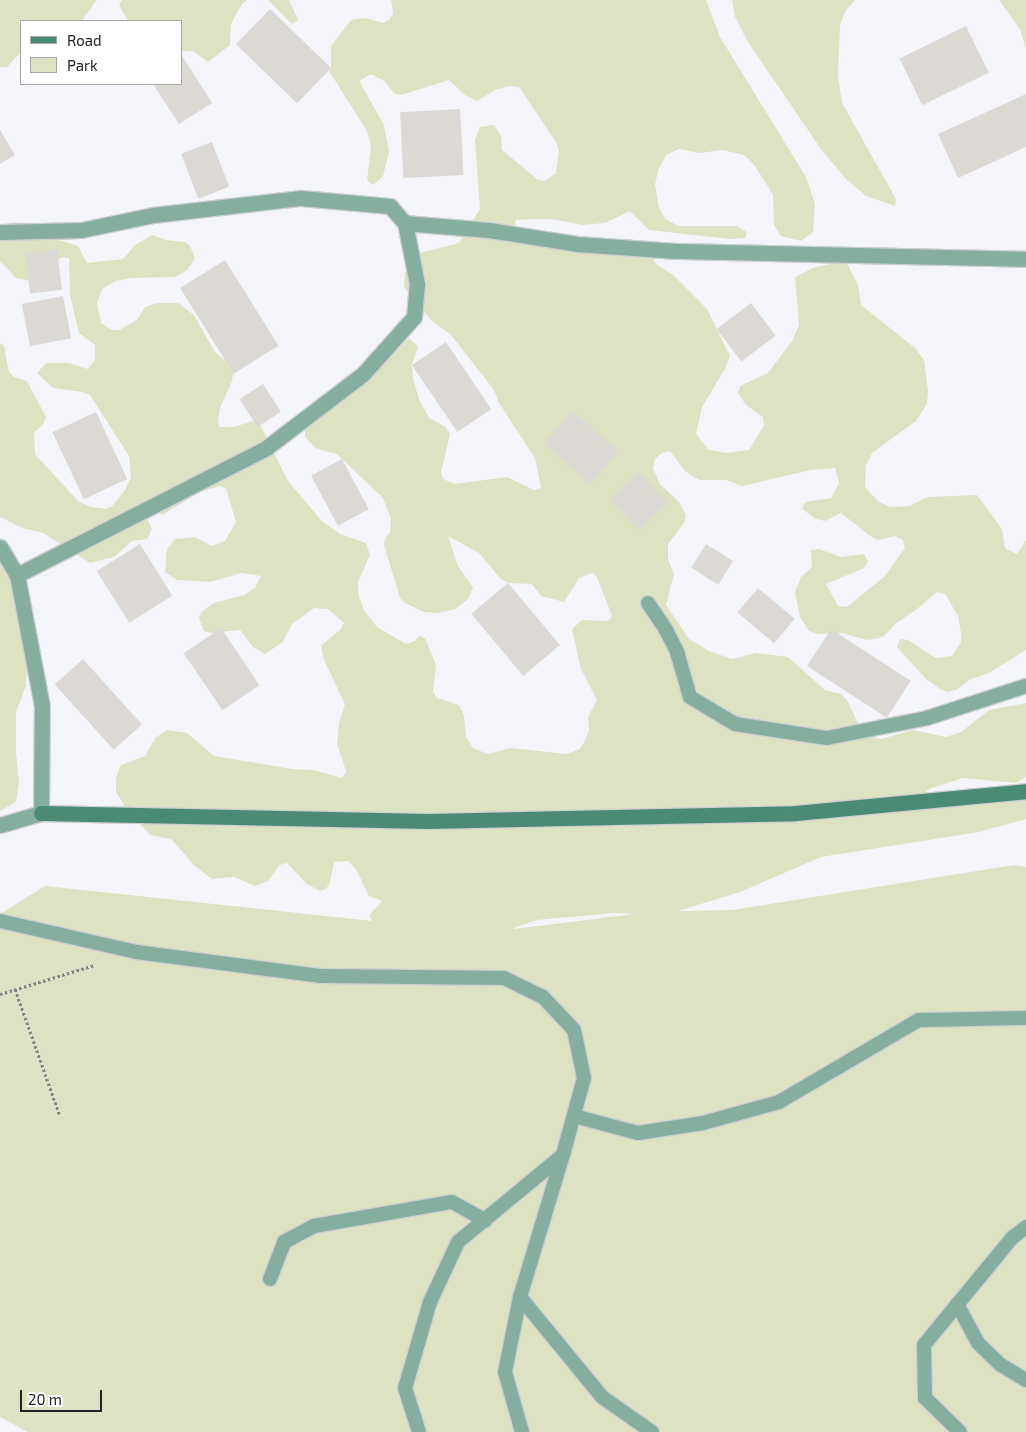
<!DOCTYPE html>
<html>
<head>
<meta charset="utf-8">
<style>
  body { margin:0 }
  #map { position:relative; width:1026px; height:1432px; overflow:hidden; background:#f4f5fb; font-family:"Exo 2",sans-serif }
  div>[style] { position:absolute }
  .green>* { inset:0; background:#dde2c2 }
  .building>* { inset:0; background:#dcd9d4; transform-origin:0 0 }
  .path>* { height:3px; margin-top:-1.5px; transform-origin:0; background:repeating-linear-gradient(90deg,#838387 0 2.5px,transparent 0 5px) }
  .roads { filter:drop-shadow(1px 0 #cecfd4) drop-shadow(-1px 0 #cecfd4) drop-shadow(0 1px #cecfd4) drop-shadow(0 -1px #cecfd4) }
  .lane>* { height:14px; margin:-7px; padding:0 7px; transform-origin:7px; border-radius:7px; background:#86ae9e }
  .street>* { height:15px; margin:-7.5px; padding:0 7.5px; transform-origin:7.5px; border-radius:7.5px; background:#86ae9e }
  .secondary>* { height:15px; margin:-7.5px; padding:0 7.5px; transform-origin:7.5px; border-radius:7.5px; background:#4b8b75 }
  span { translate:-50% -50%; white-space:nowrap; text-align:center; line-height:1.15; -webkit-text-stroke:4.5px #fff; paint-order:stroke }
  .legend { position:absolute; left:20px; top:20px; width:162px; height:65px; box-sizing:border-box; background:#fff; border:1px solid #a7a7a7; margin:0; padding:6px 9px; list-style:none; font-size:15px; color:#222224 }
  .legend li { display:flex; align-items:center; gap:10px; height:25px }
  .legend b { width:25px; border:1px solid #a7a7a7 }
  .scale { position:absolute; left:20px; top:1390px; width:82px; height:22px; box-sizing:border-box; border:2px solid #222224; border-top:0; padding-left:6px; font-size:15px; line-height:18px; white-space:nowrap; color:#222224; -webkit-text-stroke:4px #fff; paint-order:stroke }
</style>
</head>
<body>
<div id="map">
  <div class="green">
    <i style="clip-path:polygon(0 0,97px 0,83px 19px,85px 21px,21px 21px,21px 52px,7px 67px,0 67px)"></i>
    <i style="clip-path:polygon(122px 0,247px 0,242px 4px,231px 24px,230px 45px,208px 62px,193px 51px,181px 51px,181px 21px,128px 21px,119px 5px)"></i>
    <i style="clip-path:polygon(268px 0,289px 0,298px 20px,292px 24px)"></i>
    <i style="clip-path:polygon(evenodd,391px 0,706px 0,720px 37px,806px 177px,815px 204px,813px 232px,801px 241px,781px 236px,774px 225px,773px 195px,755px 166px,744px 155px,722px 150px,700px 153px,679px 149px,666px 155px,658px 170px,655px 185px,659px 208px,665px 219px,679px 226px,736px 226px,747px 232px,745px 238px,730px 239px,649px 230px,630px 211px,605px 223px,582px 225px,551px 219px,536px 219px,515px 220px,516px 227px,641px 249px,653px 258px,656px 264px,673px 275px,707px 309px,730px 356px,725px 369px,702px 407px,696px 434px,709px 450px,727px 453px,749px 450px,764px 425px,763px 417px,746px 405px,738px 393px,740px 386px,768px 373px,792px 341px,799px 325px,795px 277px,815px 267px,842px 262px,848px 265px,858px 285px,861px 305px,915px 348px,924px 360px,928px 391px,927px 404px,916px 421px,872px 453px,866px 465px,865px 487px,878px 501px,890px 507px,909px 506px,928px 497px,977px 495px,1002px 529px,1005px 548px,1017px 554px,1026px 540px,1026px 650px,987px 674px,971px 679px,956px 690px,948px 692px,940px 689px,926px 679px,897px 647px,900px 639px,908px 640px,936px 658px,952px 656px,961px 642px,961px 633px,958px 616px,945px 594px,937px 592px,917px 609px,895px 624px,884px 636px,875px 639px,866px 640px,842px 633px,817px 634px,809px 631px,800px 617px,795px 592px,801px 577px,812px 567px,811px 550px,819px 549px,841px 557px,864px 554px,868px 561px,864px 568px,826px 584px,838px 606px,847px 607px,885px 576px,905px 548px,903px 540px,895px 536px,878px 540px,870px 536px,841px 513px,825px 521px,816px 519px,802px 509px,805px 502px,831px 498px,839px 483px,835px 468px,811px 470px,742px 486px,726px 480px,700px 480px,692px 476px,685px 471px,670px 451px,662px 453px,655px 459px,653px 468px,660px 484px,679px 502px,686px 515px,684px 523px,668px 544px,668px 559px,674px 574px,666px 605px,689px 639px,709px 651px,732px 659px,756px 653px,788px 657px,825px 690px,841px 694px,847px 700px,861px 729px,866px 735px,881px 739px,913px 730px,946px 737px,961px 732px,989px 710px,1026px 703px,1026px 777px,1016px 783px,963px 778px,929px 789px,918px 799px,1026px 792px,1026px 819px,979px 832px,821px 857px,740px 892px,678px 911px,733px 910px,1014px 865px,1026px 867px,1026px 1432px,28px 1432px,0 1417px,0 914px,45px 886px,372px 921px,369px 915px,382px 901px,369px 896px,357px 871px,348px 861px,334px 862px,330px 883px,326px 889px,320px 891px,307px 884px,287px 863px,280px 865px,268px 881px,255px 886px,234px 877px,212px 879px,195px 866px,171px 839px,150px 835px,127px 810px,116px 792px,116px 778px,121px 765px,145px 756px,155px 738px,167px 730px,187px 733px,214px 756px,292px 769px,314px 770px,342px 778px,346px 771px,337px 744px,339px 723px,345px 704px,324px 660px,321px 646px,341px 629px,344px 623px,328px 609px,314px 608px,292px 624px,283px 642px,265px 654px,253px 647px,240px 630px,211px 633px,204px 631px,199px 618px,201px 612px,214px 603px,244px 595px,255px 588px,261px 576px,241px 573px,211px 582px,177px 580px,165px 572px,167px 549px,175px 539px,195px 537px,212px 546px,225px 541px,236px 522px,226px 488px,220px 486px,200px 492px,162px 515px,152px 506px,144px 511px,152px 529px,147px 539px,132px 541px,114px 557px,90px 563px,43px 533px,22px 528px,0 517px,0 343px,4px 346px,9px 372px,14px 377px,27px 381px,46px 417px,43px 424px,34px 433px,35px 454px,78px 501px,91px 507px,106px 509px,112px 506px,125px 490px,131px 477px,129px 456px,90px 395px,82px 392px,53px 388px,37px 373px,46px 363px,68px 363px,88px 369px,95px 360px,95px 345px,79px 333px,70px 295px,69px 258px,62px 257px,31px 281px,16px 278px,0 261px,0 226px,15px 222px,28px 225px,52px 238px,78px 246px,87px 263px,123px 259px,135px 245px,152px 235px,166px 240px,185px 242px,190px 246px,195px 258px,187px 270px,175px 277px,131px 278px,116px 281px,102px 289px,97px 303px,101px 323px,112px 330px,119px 330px,137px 320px,145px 307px,157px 303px,178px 303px,194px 315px,214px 351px,231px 366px,233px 373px,232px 381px,220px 408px,218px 422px,220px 427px,234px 427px,252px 421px,259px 422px,288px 481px,322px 521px,340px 534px,366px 543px,370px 555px,358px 582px,359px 597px,364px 610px,377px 627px,406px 644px,415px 641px,419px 636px,425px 638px,436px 665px,433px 692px,437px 698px,459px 705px,464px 716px,466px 737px,473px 748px,488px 754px,510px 748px,567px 754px,580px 749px,583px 744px,589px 731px,588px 717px,597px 700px,581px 669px,572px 629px,582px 620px,608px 621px,612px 616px,597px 577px,592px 573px,579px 578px,564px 602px,541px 596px,532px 584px,508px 583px,501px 579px,479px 553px,448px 536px,457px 564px,473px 588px,467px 600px,455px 609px,438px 613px,424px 612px,405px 603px,400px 598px,384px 545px,385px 538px,390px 533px,391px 519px,383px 498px,337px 454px,315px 448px,305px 437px,305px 422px,319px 407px,383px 365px,409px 338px,418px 347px,412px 365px,413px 379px,419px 399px,429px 418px,446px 427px,450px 434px,441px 472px,443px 479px,455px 484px,507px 477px,534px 490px,541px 488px,535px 458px,499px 403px,494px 390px,451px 335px,432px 321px,408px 293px,404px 287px,405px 272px,412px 255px,459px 243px,480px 209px,475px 140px,480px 127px,494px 125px,501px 136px,502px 150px,538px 180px,545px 181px,556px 173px,559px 151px,556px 142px,519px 87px,510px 86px,495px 90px,477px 101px,465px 95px,449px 80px,401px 95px,395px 94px,384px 81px,371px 74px,359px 81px,384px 125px,389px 152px,383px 176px,373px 185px,367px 180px,371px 146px,367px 131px,329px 71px,331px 68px,331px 46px,351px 20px,365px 18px,383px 23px,389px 20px,393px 14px,391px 0,613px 913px,634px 914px,514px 929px,516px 927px,537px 920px,613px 913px)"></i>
    <i style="clip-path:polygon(732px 0,855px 0,846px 10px,840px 24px,838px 75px,842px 103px,896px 199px,895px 206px,866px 196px,847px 180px,823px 152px,748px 42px,735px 17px)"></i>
    <i style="clip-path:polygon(999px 0,1026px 0,1026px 48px,1020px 29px)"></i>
    <i style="clip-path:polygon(0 560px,29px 611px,26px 686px,16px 712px,16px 753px,19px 782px,16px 802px,0 811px)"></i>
  </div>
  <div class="building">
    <i style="left:270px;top:9px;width:85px;height:49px;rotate:44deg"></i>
    <i style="left:966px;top:26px;width:52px;height:74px;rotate:64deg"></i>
    <i style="clip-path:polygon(181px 54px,212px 103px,179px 124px,153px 84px,181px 84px)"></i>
    <i style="clip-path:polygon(1026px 94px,1026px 147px,958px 178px,938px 134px)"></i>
    <i style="left:460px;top:109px;width:66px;height:60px;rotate:87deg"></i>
    <i style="clip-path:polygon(0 130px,15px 155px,0 164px)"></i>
    <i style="left:212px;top:142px;width:48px;height:33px;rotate:69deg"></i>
    <i style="left:57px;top:249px;width:41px;height:32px;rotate:83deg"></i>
    <i style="left:225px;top:260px;width:101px;height:53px;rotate:58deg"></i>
    <i style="left:63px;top:296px;width:43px;height:42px;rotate:79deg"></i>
    <i style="left:751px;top:303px;width:41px;height:43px;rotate:53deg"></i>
    <i style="left:446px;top:342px;width:81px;height:41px;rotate:56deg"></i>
    <i style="left:263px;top:384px;width:33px;height:28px;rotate:57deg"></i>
    <i style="left:573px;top:411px;width:61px;height:43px;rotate:42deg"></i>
    <i style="left:96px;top:412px;width:74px;height:48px;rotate:65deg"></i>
    <i style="left:342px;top:459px;width:57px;height:35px;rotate:62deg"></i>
    <i style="left:638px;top:472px;width:42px;height:40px;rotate:46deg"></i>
    <i style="left:140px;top:544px;width:61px;height:51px;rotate:58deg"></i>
    <i style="left:706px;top:544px;width:32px;height:28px;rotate:32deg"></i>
    <i style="left:508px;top:583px;width:81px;height:48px;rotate:50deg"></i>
    <i style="left:758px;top:588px;width:48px;height:32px;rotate:40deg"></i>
    <i style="left:221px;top:628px;width:69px;height:45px;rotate:56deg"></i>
    <i style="left:831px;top:629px;width:95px;height:44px;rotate:33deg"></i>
    <i style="left:83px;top:659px;width:88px;height:38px;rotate:48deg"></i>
  </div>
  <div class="path">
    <i style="left:15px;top:989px;width:135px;rotate:70.5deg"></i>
    <i style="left:0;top:994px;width:99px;rotate:-17deg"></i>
  </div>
  <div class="roads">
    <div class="lane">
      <i style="left:648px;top:603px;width:32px;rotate:56deg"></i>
      <i style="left:666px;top:630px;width:25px;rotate:63deg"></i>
      <i style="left:677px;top:652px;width:47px;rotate:73.9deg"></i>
      <i style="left:690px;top:697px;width:52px;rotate:31deg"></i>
      <i style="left:735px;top:724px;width:93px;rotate:8.7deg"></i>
      <i style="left:827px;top:738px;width:102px;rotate:-11.3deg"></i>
      <i style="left:927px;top:718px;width:104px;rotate:-17.9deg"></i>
      <i style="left:0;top:921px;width:139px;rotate:12.8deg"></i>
      <i style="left:136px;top:952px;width:187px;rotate:7.4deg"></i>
      <i style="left:321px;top:976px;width:183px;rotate:0.6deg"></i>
      <i style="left:504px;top:978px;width:43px;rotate:26deg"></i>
      <i style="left:543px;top:997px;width:45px;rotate:46.8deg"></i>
      <i style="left:574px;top:1030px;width:49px;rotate:78.2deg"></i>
      <i style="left:584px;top:1078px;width:80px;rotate:105.3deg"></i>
      <i style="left:563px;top:1155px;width:136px;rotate:140.4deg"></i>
      <i style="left:458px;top:1242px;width:66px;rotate:115deg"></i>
      <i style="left:430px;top:1302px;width:90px;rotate:106.2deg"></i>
      <i style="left:405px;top:1388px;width:46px;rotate:72.3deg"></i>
      <i style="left:574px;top:1116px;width:66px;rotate:14.9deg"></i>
      <i style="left:638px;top:1133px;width:66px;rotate:-8.7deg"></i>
      <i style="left:703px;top:1123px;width:79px;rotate:-15.4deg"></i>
      <i style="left:779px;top:1102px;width:162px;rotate:-30.4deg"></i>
      <i style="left:919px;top:1020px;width:107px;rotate:-1.1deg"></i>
      <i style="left:270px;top:1279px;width:40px;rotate:-69deg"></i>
      <i style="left:284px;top:1242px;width:34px;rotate:-28deg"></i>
      <i style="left:314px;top:1226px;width:140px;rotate:-9.9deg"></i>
      <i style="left:452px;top:1202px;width:38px;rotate:29deg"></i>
      <i style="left:520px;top:1297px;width:129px;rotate:50.6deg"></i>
      <i style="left:602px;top:1397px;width:61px;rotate:35deg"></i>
      <i style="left:957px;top:1304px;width:44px;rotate:61.7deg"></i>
      <i style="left:978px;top:1343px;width:32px;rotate:44deg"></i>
      <i style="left:1001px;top:1365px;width:29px;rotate:31deg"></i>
      <i style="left:522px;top:1432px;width:62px;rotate:-105.8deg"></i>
      <i style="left:505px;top:1372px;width:76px;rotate:-78.7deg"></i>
      <i style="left:520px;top:1297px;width:148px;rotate:-73.2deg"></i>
      <i style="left:960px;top:1432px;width:49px;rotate:-135.8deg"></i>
      <i style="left:925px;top:1398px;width:53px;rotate:-91.1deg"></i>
      <i style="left:924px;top:1345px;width:139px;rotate:-50.6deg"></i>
      <i style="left:1012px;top:1238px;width:18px;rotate:-38deg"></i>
    </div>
    <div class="street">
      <i style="left:0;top:232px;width:81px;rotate:-1.4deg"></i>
      <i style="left:81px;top:230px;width:74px;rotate:-11.8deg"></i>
      <i style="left:153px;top:215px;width:149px;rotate:-6.6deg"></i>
      <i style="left:301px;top:198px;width:89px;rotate:5.1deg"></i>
      <i style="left:390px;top:206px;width:23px;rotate:49deg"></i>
      <i style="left:405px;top:223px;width:84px;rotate:4.8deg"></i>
      <i style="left:489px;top:230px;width:89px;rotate:9deg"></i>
      <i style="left:577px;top:244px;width:99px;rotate:4deg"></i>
      <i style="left:676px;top:251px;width:350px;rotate:1.3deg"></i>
      <i style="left:0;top:547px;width:33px;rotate:59deg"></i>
      <i style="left:0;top:825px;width:43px;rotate:-16.3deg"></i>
      <i style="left:41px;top:813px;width:107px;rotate:-89.5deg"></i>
      <i style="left:42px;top:706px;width:133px;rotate:-100.8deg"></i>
      <i style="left:17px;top:575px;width:280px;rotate:-27deg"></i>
      <i style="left:266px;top:448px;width:122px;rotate:-37.3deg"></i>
      <i style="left:363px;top:374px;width:76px;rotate:-48.2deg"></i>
      <i style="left:414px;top:317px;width:33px;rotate:-85deg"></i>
      <i style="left:417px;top:284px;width:62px;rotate:-101.1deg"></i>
    </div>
    <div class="secondary">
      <i style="left:41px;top:813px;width:387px;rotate:1.2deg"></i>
      <i style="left:428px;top:821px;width:367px;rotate:-1.2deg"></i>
      <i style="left:795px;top:813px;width:232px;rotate:-5.4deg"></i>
    </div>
  </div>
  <ul class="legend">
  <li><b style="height:6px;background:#4b8b75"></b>Road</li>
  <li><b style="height:14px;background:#dde2c2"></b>Park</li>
  </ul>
  <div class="scale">20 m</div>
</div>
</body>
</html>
